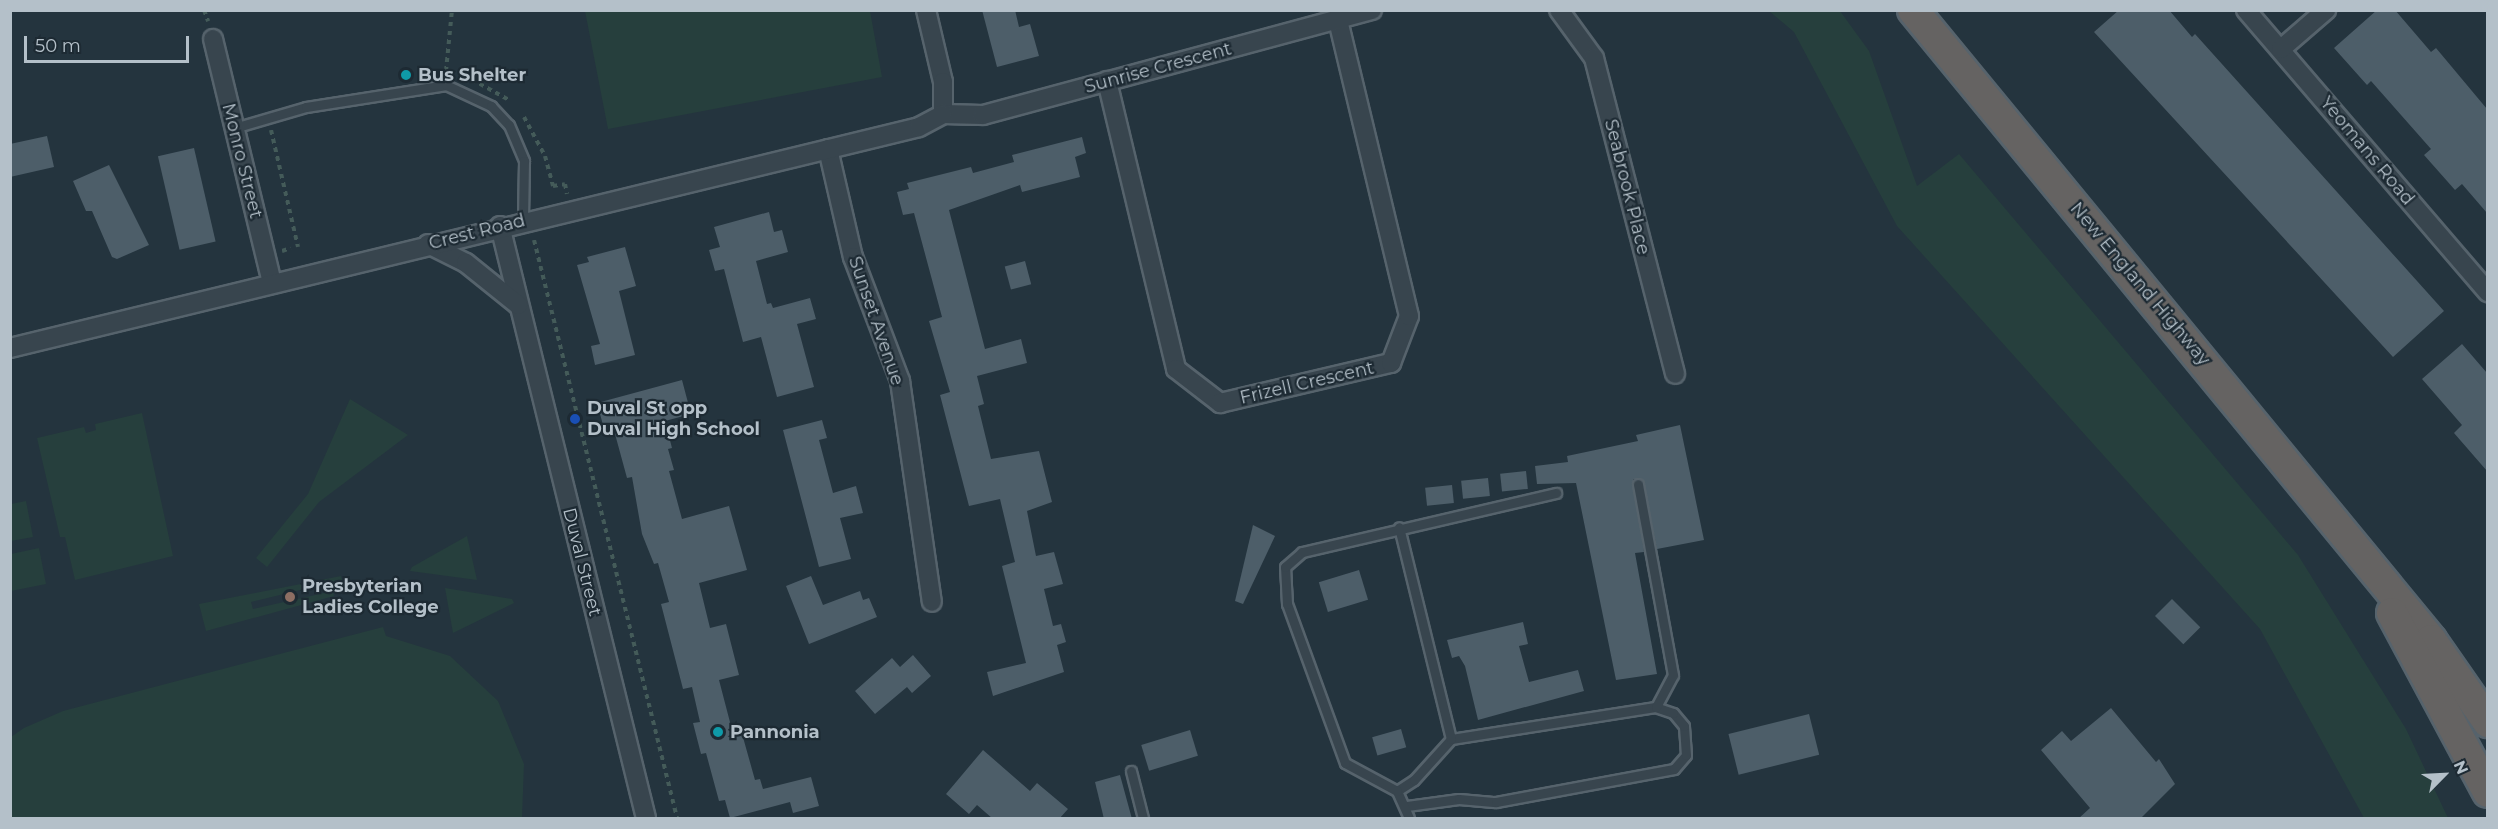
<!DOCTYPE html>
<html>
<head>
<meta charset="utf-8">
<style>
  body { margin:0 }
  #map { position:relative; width:2498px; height:829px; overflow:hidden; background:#24343e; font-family:Montserrat,sans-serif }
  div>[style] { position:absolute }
  .green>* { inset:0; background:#263f3d }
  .building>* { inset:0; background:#4d5e69; transform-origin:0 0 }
  .path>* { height:4px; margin-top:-2px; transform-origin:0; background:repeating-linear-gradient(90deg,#445b59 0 4.5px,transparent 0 9px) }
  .roads { filter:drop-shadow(2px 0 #56636c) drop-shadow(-2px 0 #56636c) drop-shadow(0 2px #56636c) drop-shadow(0 -2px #56636c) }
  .service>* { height:9px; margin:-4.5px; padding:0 4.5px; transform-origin:4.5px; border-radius:4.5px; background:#38454e }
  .minor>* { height:18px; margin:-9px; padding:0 9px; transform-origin:9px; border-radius:9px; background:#38454e }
  .trunk>* { height:30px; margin:-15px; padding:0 15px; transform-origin:15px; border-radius:15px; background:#656362 }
  .dots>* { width:16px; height:16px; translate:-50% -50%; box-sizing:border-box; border:3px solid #1d2a33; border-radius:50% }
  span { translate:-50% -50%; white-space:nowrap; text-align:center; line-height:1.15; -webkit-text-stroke:4.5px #1d2a33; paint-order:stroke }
  .street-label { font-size:18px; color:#b4c0c9 }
  .poi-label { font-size:18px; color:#b4c0c9; font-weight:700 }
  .left { translate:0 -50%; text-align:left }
  .frame { position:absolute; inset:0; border:12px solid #b4c0c9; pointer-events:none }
  .north { position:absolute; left:2414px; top:745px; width:60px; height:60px; -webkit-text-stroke:4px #1d2a33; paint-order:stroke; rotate:66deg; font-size:16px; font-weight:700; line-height:24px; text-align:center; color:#b4c0c9 }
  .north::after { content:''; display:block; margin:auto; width:21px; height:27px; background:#b4c0c9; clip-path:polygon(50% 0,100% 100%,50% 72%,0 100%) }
  .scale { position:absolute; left:24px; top:36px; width:165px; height:27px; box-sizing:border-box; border:3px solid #b4c0c9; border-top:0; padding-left:8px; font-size:18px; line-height:21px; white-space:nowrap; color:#b4c0c9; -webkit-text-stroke:4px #1d2a33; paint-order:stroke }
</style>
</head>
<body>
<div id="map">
  <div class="green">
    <i style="clip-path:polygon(585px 11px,870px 11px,882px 77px,608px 129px)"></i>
    <i style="clip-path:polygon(1769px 11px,1840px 11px,1869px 51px,1917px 186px,1959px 154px,2298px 555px,2406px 729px,2448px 818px,2364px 818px,2260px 629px,1897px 226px,1794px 32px)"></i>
    <i style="clip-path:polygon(350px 399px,408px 435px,319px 502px,267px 567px,256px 558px,308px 494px)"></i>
    <i style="clip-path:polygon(142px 413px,173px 556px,75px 580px,65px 537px,60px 537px,37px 438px,84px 427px,86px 433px,96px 430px,95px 424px)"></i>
    <i style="clip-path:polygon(26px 501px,33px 537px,11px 541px,11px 504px)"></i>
    <i style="clip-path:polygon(467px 536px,477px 580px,410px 571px,412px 567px)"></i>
    <i style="clip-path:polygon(39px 548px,46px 584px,11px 591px,11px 554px)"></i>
    <i style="clip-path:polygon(341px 576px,342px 580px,251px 602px,253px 609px,333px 591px,334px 596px,206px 631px,199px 604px)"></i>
    <i style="clip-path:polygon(445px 588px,512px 599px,514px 603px,453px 633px)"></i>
    <i style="clip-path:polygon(383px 627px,386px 636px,450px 656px,498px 701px,524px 764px,522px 818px,11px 818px,11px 737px,24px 728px,63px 711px)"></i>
  </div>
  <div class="building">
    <i style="clip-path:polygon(982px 10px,1015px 10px,1019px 27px,1030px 24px,1039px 56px,997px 67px)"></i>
    <i style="clip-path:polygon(2119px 10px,2169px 10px,2192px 37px,2195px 34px,2444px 311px,2393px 357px,2094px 32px)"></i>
    <i style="clip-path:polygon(2377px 10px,2395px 10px,2431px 52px,2436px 48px,2487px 109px,2487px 213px,2462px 184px,2455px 190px,2424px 155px,2431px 149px,2371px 81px,2367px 85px,2334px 48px)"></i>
    <i style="clip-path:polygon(47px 136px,54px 167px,10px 177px,10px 144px)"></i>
    <i style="clip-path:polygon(1082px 137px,1086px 153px,1075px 157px,1080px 177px,1022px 192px,1020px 185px,949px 210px,985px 349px,1021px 339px,1027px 363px,977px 376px,984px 404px,978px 406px,991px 459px,1039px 451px,1052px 502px,1027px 511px,1036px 556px,1054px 552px,1063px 584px,1044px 589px,1053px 626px,1061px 624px,1066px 642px,1057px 645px,1064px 672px,993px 696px,987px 672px,1026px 663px,1002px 566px,1015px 562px,1000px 499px,969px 506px,940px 395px,950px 392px,929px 321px,942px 317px,914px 213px,903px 215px,897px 192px,909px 189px,907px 183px,971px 167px,973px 173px,1014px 162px,1012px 155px)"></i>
    <i style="left:194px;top:148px;width:96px;height:37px;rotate:77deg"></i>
    <i style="clip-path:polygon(109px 165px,149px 245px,117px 259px,112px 257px,92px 211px,86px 211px,73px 181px)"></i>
    <i style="clip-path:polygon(769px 212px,774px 232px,782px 230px,788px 252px,756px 261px,767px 304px,771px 303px,773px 308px,810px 298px,816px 319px,797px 324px,814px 387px,777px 397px,761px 337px,743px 342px,724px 269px,715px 271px,709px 250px,720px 247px,714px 227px)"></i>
    <i style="clip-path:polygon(625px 247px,636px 286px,619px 291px,635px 355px,595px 365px,591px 346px,600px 344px,577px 265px,589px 262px,587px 257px)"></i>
    <i style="left:1025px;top:261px;width:24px;height:21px;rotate:75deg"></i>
    <i style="clip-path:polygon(2462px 344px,2487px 373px,2487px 471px,2454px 433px,2462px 425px,2422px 379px)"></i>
    <i style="clip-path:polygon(682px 380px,691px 414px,665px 421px,672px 448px,668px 449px,674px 470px,669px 471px,682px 519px,729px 506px,747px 570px,699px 583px,710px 628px,726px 624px,739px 675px,719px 680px,731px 726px,739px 723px,755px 780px,760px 779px,763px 789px,811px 777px,819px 806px,793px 813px,790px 802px,730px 818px,725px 800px,719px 801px,706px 753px,701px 754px,693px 723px,700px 722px,692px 687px,683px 689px,661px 604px,669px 602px,658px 563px,654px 564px,642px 534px,632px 477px,627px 478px,615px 434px,606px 436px,597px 403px)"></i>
    <i style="clip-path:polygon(822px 420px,827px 438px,819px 440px,833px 493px,856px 486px,863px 513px,840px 518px,851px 559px,819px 567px,783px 430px)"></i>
    <i style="clip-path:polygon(1680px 425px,1704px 540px,1657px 549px,1644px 482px,1633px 479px,1644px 552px,1635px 553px,1657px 674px,1616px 680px,1576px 483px,1537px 484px,1535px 466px,1568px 462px,1567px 456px,1638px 441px,1636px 435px)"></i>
    <i style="left:1526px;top:471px;width:18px;height:26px;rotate:84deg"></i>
    <i style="left:1488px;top:478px;width:18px;height:27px;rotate:84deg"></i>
    <i style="left:1452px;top:485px;width:18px;height:27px;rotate:84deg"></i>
    <i style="clip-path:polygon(1253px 525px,1275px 536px,1243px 604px,1235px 601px)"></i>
    <i style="left:1359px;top:570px;width:31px;height:42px;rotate:73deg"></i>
    <i style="clip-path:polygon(811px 576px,823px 605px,860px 591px,863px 600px,869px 598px,877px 617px,809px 644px,786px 586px)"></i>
    <i style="left:2172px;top:599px;width:40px;height:24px;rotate:45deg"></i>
    <i style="clip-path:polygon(1523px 622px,1528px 644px,1519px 646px,1529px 682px,1578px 670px,1584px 691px,1478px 720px,1465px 666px,1459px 656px,1452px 658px,1447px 640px)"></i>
    <i style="clip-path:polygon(913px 655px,931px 676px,912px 693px,907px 687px,875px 714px,855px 691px,892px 658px,900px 667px)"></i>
    <i style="clip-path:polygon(2111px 708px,2156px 762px,2159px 759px,2175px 784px,2140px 819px,2078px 819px,2090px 808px,2041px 750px,2062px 731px,2071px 741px)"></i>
    <i style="left:1809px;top:714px;width:42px;height:83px;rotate:76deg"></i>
    <i style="left:1401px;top:729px;width:19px;height:30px;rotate:74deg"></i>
    <i style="left:1190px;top:730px;width:27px;height:51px;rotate:73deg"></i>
    <i style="clip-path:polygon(983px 750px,1030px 791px,1037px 783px,1068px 809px,1059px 819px,993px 819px,977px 805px,969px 814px,946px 794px)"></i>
    <i style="clip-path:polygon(1120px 775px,1132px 819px,1104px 819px,1095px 782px)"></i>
  </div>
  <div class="path">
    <i style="left:204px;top:10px;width:12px;rotate:70deg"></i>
    <i style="left:446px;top:71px;width:61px;rotate:-84.4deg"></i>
    <i style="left:464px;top:75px;width:51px;rotate:29.1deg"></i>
    <i style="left:524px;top:117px;width:44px;rotate:61.7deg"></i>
    <i style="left:545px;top:156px;width:31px;rotate:75deg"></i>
    <i style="left:553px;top:186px;width:12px;rotate:-9deg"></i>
    <i style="left:565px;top:184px;width:10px;rotate:79deg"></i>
    <i style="left:271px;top:130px;width:120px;rotate:77deg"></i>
    <i style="left:534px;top:240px;width:595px;rotate:76.1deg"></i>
    <i style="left:282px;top:251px;width:9px;rotate:-18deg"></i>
  </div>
  <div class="roads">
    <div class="service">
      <i style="left:234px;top:128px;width:75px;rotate:-16.3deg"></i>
      <i style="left:306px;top:107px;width:142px;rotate:-8.9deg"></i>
      <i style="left:446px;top:85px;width:50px;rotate:25deg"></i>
      <i style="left:491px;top:106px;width:26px;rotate:47deg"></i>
      <i style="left:509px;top:125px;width:39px;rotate:67deg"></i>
      <i style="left:524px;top:161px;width:60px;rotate:91deg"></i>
      <i style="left:1451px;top:739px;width:207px;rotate:-8.9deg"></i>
      <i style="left:1131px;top:771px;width:49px;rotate:75.7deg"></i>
      <i style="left:1397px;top:791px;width:20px;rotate:-33deg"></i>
      <i style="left:1414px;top:780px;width:55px;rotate:-47.9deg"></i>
      <i style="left:1451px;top:739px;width:218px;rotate:-103.8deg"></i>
      <i style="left:1407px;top:806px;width:52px;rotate:-7.7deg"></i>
      <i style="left:1459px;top:799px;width:37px;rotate:5deg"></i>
      <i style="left:1496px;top:802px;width:181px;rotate:-10.5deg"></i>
      <i style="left:1674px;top:769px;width:18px;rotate:-49deg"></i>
      <i style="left:1686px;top:755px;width:29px;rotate:-94deg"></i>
      <i style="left:1684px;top:726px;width:17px;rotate:-130deg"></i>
      <i style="left:1673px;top:713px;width:18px;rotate:-161deg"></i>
      <i style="left:1656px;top:707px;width:36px;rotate:-62deg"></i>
      <i style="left:1673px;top:675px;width:194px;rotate:-100.4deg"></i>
      <i style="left:1409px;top:818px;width:30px;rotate:-114deg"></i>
      <i style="left:1397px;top:791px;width:59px;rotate:-151.7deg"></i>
      <i style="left:1345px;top:763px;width:169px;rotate:-110deg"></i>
      <i style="left:1287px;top:604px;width:37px;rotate:-93deg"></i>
      <i style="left:1285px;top:567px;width:23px;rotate:-41deg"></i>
      <i style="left:1302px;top:552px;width:261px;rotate:-13.1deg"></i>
    </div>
    <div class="minor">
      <i style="left:926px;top:10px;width:74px;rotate:76.7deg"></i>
      <i style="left:943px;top:82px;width:32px;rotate:90deg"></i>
      <i style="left:1559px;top:10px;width:59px;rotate:53.9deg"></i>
      <i style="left:1594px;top:58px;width:326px;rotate:75.6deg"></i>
      <i style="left:2246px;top:10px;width:372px;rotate:49.4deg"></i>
      <i style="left:213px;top:39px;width:251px;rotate:76.4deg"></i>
      <i style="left:2281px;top:49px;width:60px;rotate:-40.9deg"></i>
      <i style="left:1107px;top:81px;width:296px;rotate:76.5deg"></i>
      <i style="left:1176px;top:369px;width:56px;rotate:37.7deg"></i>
      <i style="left:1220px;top:403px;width:176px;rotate:-13.2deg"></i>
      <i style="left:1391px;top:363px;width:50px;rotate:-69deg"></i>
      <i style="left:1409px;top:316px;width:304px;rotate:-103.5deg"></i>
      <i style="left:943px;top:114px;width:40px;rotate:1.4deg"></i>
      <i style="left:983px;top:115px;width:403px;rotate:-15.1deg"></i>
      <i style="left:828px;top:149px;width:111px;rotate:77deg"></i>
      <i style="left:853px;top:257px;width:133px;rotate:69.2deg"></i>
      <i style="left:900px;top:381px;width:223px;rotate:81.8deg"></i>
      <i style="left:500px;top:226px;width:610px;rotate:76.15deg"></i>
      <i style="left:428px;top:244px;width:42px;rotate:26.6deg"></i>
      <i style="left:466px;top:263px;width:67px;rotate:38.9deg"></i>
      <i style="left:10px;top:348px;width:935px;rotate:-13.66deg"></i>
      <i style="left:919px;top:127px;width:27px;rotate:-28deg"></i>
    </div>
    <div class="trunk">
      <i style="left:1913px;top:10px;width:816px;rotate:50.57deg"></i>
      <i style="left:2431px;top:640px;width:100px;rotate:55.2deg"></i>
      <i style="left:2392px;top:613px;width:203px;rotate:61.8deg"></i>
    </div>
  </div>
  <div class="dots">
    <i style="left:406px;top:75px;background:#0f9aa8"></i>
    <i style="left:575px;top:419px;background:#1a4fb4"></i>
    <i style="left:290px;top:597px;background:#8d6e63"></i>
    <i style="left:718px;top:732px;background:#0f9aa8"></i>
  </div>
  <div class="street-label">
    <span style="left:1158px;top:68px;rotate:-15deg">Sunrise Crescent</span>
    <span style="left:2367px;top:151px;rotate:50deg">Yeomans Road</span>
    <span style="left:242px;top:161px;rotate:76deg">Monro Street</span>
    <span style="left:1627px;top:187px;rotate:76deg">Seabrook Place</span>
    <span style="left:477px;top:232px;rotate:-14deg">Crest Road</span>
    <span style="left:2140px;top:284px;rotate:50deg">New England Highway</span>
    <span style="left:876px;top:321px;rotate:71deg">Sunset Avenue</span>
    <span style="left:1307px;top:383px;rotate:-13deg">Frizell Crescent</span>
    <span style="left:582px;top:562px;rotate:76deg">Duval Street</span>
  </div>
  <div class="poi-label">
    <span class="left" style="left:418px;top:75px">Bus Shelter</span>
    <span class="left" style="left:587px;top:419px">Duval St opp<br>Duval High School</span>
    <span class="left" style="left:302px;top:597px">Presbyterian<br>Ladies College</span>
    <span class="left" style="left:730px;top:732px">Pannonia</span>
  </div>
  <div class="frame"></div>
  <div class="north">N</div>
  <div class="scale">50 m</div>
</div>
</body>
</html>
